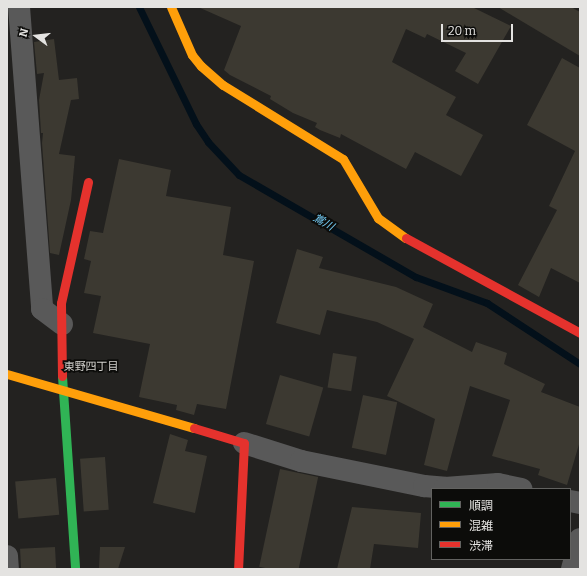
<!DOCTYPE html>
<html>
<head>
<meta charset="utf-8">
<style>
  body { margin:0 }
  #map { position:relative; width:587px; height:576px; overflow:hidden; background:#232220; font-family:Bitter,"Noto Sans JP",serif }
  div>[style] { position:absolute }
  .stream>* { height:7px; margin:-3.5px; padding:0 3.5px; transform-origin:3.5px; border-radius:3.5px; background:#03101a }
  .building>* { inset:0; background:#3c3931; transform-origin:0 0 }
  .street>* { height:22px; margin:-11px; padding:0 11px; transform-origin:11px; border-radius:11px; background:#595959 }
  .fast>* { height:9px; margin:-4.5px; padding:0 4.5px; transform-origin:4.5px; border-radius:4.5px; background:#30b455 }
  .slow>* { height:9px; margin:-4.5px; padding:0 4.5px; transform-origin:4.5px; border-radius:4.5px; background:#ff9f0a }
  .jam>* { height:9px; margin:-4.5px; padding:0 4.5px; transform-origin:4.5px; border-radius:4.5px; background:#e5322d }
  span { translate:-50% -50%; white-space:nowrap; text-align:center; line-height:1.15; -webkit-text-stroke:3.5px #0c0c0a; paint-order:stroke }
  .water-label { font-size:11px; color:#74ccf5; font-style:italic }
  .neighbourhood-label { font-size:11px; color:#d3d1cd }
  .frame { position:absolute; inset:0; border:8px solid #e4e3e1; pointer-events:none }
  .legend { position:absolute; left:431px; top:488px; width:140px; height:72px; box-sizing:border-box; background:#0c0c0a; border:1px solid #626260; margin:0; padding:5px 7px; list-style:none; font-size:12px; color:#e4e3e1 }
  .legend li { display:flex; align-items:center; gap:8px; height:20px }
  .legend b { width:20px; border:1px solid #626260 }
  .north { position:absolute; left:16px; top:16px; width:40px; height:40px; -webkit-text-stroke:3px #0c0c0a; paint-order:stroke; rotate:285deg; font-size:11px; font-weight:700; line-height:16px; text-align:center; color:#e4e3e1 }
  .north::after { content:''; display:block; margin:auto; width:14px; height:18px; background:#e4e3e1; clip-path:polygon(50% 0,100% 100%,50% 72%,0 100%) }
  .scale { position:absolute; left:441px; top:24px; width:72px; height:18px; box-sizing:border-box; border:2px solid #e4e3e1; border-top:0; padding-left:5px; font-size:12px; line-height:14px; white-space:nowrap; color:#e4e3e1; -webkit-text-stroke:3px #0c0c0a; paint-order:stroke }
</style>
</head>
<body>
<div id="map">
  <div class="stream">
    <i style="left:139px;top:7px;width:130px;rotate:64deg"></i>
    <i style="left:196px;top:124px;width:22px;rotate:56deg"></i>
    <i style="left:208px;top:142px;width:45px;rotate:46.8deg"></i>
    <i style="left:239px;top:175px;width:204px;rotate:30deg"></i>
    <i style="left:416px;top:277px;width:76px;rotate:20.1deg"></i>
    <i style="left:487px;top:303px;width:111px;rotate:33.3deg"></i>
  </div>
  <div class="building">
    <i style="clip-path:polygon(198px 7px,472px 7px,511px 26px,478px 84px,455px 71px,466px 53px,427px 34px,425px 38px,406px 29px,392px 62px,456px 97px,446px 115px,483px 135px,461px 176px,415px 152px,406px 169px,341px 134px,340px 138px,320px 130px,315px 127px,317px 123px,293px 113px,270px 99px,271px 96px,230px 75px,224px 70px,241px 26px)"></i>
    <i style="clip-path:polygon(498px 7px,571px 7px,580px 12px,580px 56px)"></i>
    <i style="clip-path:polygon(54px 39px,59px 80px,77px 78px,79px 99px,71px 100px,59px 154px,75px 156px,71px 200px,59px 255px,50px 253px,42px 143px,43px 133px,41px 133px,39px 100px,44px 73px,37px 74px,34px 42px)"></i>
    <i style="clip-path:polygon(562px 58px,580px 68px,580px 283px,551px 268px,539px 297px,518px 285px,557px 210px,549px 206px,575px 151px,527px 125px)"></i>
    <i style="clip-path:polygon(119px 159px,171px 170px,166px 196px,231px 207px,223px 255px,254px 261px,226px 409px,197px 404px,194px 415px,176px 410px,177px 405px,139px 397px,150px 344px,93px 333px,101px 296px,84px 293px,91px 261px,84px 259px,90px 231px,103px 233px)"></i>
    <i style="clip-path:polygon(297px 249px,323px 257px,319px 268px,396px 287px,433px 304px,423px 327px,472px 352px,476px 342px,507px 353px,504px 364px,545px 384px,541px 392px,580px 407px,580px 441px,567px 485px,538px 475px,540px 469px,492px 456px,510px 400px,470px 386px,447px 471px,424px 465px,435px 419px,387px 396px,414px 339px,377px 322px,327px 310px,320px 335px,276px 323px)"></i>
    <i style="left:333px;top:353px;width:24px;height:35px;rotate:9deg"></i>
    <i style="left:280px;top:375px;width:45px;height:51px;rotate:16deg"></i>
    <i style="left:363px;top:395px;width:35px;height:54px;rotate:12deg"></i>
    <i style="clip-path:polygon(170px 434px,188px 440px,185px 451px,207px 456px,195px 513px,153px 503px)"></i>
    <i style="left:105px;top:457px;width:53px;height:25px;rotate:86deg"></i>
    <i style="left:280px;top:469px;width:39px;height:100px;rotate:12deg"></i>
    <i style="left:56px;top:478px;width:37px;height:41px;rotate:85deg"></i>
    <i style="clip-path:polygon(352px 507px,421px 513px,418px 548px,374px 544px,370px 569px,337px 569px)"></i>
    <i style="left:55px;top:547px;width:22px;height:35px;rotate:87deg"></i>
    <i style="clip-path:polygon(100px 547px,125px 547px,118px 569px,99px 569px)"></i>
  </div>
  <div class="street">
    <i style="left:19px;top:7px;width:303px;rotate:85.6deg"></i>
    <i style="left:42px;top:309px;width:25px;rotate:37deg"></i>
    <i style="left:244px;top:443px;width:60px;rotate:17.5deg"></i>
    <i style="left:301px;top:461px;width:126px;rotate:11.5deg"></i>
    <i style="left:424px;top:486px;width:21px;rotate:5deg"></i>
    <i style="left:445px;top:488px;width:53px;rotate:-4.3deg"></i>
    <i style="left:498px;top:484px;width:24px;rotate:12deg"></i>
    <i style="left:570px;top:501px;width:10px;rotate:11deg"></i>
    <i style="left:7px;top:556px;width:13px;rotate:86deg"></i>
    <i style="left:572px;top:569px;width:31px;rotate:-75deg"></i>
  </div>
  <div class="fast">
    <i style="left:62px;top:376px;width:193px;rotate:86.1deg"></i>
  </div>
  <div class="slow">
    <i style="left:171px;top:7px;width:52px;rotate:66.4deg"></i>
    <i style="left:192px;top:55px;width:14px;rotate:51deg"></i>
    <i style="left:201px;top:66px;width:29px;rotate:41deg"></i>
    <i style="left:223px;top:85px;width:141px;rotate:31.7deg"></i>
    <i style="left:343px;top:159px;width:69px;rotate:59.3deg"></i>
    <i style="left:378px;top:218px;width:34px;rotate:36deg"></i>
    <i style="left:7px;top:374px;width:195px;rotate:16.1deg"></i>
  </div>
  <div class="jam">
    <i style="left:406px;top:238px;width:198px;rotate:28.6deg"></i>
    <i style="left:62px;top:376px;width:73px;rotate:-90.8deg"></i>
    <i style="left:61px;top:303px;width:124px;rotate:-77.4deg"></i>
    <i style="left:194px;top:428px;width:52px;rotate:16.7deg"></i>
    <i style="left:244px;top:443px;width:126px;rotate:92.7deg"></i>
  </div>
  <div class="water-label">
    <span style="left:323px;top:223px;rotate:30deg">鴬川</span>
  </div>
  <div class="neighbourhood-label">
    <span style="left:91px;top:367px">東野四丁目</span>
  </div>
  <div class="frame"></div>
  <ul class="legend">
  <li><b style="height:5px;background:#30b455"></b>順調</li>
  <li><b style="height:5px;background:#ff9f0a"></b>混雑</li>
  <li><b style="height:5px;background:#e5322d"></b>渋滞</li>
  </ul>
  <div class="north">N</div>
  <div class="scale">20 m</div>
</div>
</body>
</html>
